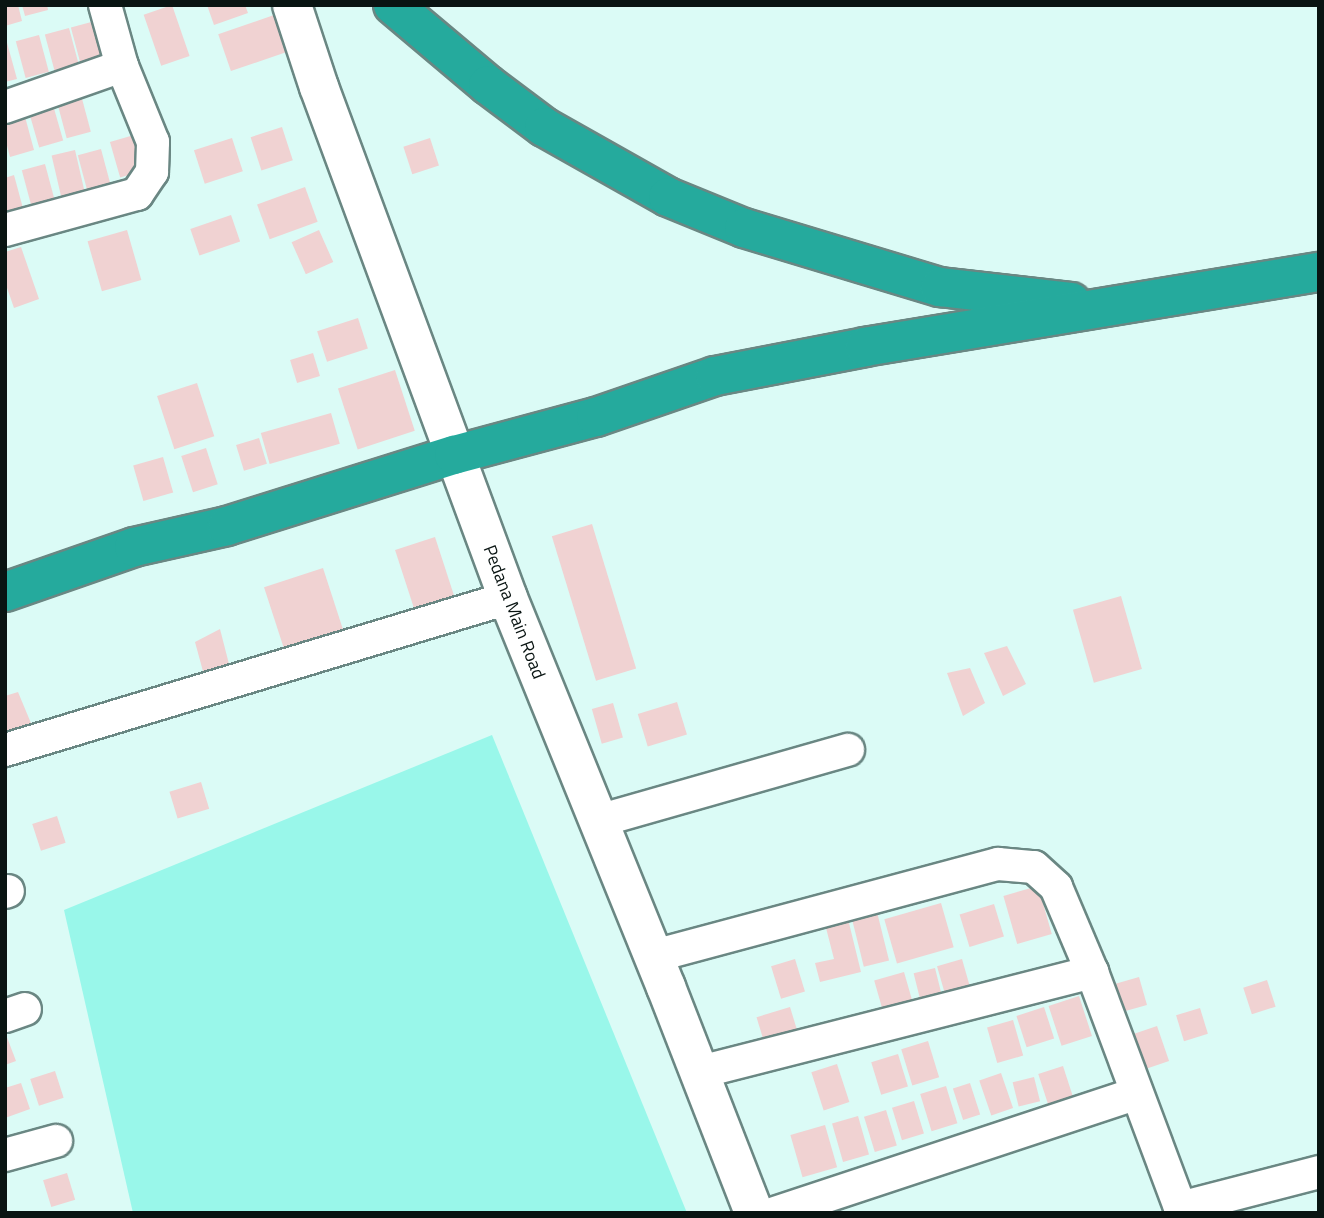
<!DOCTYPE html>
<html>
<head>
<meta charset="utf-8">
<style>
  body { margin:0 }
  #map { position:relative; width:1324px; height:1218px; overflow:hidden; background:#dbfbf6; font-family:"Titillium Web",sans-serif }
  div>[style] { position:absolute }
  .green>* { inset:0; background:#99f7ea }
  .building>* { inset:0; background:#f0d2d2; transform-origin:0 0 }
  .roads { filter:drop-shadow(2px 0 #6a8783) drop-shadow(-2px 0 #6a8783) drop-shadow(0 2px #6a8783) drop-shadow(0 -2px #6a8783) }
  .street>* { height:32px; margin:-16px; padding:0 16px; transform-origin:16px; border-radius:16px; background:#fff }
  .secondary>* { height:38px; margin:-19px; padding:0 19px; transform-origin:19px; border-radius:19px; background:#fff }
  .highway>* { height:38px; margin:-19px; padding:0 19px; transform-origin:19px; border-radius:19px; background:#25aa9d }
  span { translate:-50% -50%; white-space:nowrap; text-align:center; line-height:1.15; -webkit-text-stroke:5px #fff; paint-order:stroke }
  .street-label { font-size:18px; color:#091412 }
  .frame { position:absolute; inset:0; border:7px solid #091412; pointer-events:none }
</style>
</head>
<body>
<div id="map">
  <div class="green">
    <i style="clip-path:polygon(492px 735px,687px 1213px,133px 1213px,64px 910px)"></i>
  </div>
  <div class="building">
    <i style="clip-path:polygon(5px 5px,18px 5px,22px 21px,5px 26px)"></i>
    <i style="clip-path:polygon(22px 5px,47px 5px,48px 10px,25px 16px)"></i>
    <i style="left:172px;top:5px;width:54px;height:30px;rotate:71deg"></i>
    <i style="clip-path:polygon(207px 5px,245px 5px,248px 13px,214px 25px)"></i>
    <i style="left:274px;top:15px;width:39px;height:59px;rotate:71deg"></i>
    <i style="left:95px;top:21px;width:38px;height:25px;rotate:75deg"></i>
    <i style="left:69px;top:28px;width:38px;height:25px;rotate:75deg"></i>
    <i style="left:39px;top:35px;width:38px;height:24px;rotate:75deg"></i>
    <i style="clip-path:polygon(6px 39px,17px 79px,5px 82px,5px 40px)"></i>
    <i style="left:81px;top:95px;width:38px;height:25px;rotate:75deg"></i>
    <i style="left:53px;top:105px;width:37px;height:25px;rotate:74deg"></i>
    <i style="clip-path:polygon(24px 113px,34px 150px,10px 157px,5px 138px,5px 119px)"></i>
    <i style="left:282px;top:127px;width:35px;height:33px;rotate:72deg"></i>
    <i style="left:134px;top:135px;width:37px;height:25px;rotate:74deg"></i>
    <i style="left:232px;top:138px;width:35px;height:40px;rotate:72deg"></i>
    <i style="left:430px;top:138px;width:29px;height:28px;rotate:72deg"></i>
    <i style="left:101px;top:149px;width:38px;height:24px;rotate:75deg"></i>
    <i style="left:75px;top:150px;width:43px;height:24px;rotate:77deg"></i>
    <i style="left:45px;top:164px;width:38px;height:24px;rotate:75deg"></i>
    <i style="clip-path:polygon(14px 175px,24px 212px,5px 217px,5px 178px)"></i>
    <i style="left:305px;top:187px;width:37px;height:51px;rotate:70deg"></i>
    <i style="left:231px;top:215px;width:28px;height:43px;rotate:71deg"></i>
    <i style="left:127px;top:230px;width:52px;height:41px;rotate:74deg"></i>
    <i style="left:319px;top:230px;width:35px;height:30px;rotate:66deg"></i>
    <i style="clip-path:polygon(21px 247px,39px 299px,14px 308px,5px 282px,5px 252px)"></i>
    <i style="left:358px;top:318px;width:32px;height:43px;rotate:72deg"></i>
    <i style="left:313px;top:353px;width:24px;height:24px;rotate:73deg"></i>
    <i style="left:395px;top:370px;width:64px;height:60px;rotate:72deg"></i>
    <i style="left:197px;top:383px;width:56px;height:42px;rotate:72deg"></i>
    <i style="left:331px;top:413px;width:32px;height:73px;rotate:74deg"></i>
    <i style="left:259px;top:438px;width:27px;height:24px;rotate:73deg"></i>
    <i style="left:206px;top:448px;width:38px;height:26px;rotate:72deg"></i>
    <i style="left:163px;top:457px;width:37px;height:31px;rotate:74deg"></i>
    <i style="left:592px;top:524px;width:151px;height:42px;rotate:73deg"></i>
    <i style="left:435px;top:537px;width:71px;height:42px;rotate:72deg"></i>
    <i style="left:323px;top:568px;width:71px;height:62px;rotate:72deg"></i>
    <i style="left:1121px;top:596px;width:76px;height:50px;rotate:74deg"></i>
    <i style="clip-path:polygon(220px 629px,230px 668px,204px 675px,195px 642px)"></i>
    <i style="clip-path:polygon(1007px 646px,1026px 684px,1003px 696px,984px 653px)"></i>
    <i style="clip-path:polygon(970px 668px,985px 703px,963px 716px,947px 673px)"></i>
    <i style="clip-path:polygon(18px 692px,33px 728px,5px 739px,5px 696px)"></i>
    <i style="left:677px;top:702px;width:34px;height:41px;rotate:73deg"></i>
    <i style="left:613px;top:703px;width:36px;height:22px;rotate:74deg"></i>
    <i style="left:201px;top:782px;width:28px;height:33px;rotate:73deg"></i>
    <i style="left:57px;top:816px;width:28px;height:26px;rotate:72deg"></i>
    <i style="left:1038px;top:886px;width:50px;height:36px;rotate:74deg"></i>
    <i style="left:941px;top:903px;width:46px;height:59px;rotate:74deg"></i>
    <i style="left:994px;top:904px;width:34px;height:36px;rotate:73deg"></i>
    <i style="left:876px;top:908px;width:54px;height:26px;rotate:76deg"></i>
    <i style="clip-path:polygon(848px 919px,861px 972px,820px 982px,815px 963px,834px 959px,825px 924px)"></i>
    <i style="left:795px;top:959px;width:34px;height:25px;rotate:73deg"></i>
    <i style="left:962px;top:959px;width:35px;height:26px;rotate:74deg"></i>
    <i style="left:935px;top:968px;width:30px;height:22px;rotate:76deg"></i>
    <i style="left:904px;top:972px;width:33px;height:31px;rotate:74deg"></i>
    <i style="left:1139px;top:977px;width:29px;height:28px;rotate:74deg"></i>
    <i style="left:1267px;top:980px;width:28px;height:25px;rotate:72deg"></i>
    <i style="left:1079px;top:996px;width:42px;height:32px;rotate:72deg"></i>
    <i style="left:790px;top:1007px;width:27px;height:35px;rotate:73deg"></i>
    <i style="left:1044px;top:1007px;width:33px;height:29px;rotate:72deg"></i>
    <i style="left:1200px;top:1008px;width:27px;height:25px;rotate:73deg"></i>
    <i style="left:1013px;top:1020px;width:37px;height:27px;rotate:74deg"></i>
    <i style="left:1157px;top:1026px;width:37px;height:38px;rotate:71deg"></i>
    <i style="clip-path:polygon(5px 1032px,16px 1061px,5px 1065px)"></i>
    <i style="left:928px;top:1041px;width:38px;height:28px;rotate:73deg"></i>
    <i style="left:898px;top:1054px;width:34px;height:28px;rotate:73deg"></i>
    <i style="left:837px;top:1064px;width:40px;height:27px;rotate:72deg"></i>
    <i style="left:1063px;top:1066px;width:32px;height:26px;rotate:72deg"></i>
    <i style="left:55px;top:1071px;width:28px;height:26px;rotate:72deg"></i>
    <i style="left:1001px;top:1073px;width:37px;height:23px;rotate:71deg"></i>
    <i style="left:1034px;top:1077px;width:25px;height:22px;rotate:76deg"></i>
    <i style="clip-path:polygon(21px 1083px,30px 1109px,5px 1118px,5px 1088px)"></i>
    <i style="left:970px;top:1083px;width:33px;height:18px;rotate:72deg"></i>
    <i style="left:946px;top:1086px;width:39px;height:27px;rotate:73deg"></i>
    <i style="left:914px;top:1101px;width:34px;height:23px;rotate:73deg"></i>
    <i style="left:886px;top:1110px;width:37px;height:23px;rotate:73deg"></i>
    <i style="left:858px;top:1116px;width:40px;height:27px;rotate:74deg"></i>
    <i style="left:825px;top:1125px;width:44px;height:36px;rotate:74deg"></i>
    <i style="left:67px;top:1173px;width:28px;height:25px;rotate:73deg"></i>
  </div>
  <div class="roads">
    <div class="street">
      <i style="left:5px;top:107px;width:124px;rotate:-19.3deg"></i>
      <i style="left:5px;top:230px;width:137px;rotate:-15.3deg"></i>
      <i style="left:137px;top:194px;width:27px;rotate:-56deg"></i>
      <i style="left:152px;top:172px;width:30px;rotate:-88deg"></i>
      <i style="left:153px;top:142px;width:82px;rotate:-112.2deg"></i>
      <i style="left:122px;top:66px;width:63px;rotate:-105.6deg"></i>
      <i style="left:5px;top:750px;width:525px;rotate:-16.81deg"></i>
      <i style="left:598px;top:821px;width:260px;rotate:-15.9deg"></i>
      <i style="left:5px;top:892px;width:3px;rotate:-18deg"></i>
      <i style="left:654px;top:956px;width:356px;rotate:-15deg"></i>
      <i style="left:998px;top:864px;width:36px;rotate:5deg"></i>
      <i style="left:1034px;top:867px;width:30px;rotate:42deg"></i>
      <i style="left:1056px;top:887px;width:92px;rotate:67deg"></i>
      <i style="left:1092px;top:972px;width:257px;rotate:69.5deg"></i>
      <i style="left:5px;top:1016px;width:21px;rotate:-19deg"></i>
      <i style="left:700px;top:1072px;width:405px;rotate:-14.3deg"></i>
      <i style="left:5px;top:1155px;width:53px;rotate:-15.4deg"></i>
      <i style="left:1180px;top:1208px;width:144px;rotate:-14.5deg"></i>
      <i style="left:775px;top:1213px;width:381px;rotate:-18.3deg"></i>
    </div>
    <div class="secondary">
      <i style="left:292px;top:5px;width:86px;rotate:71.8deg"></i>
      <i style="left:319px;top:87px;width:545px;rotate:69.7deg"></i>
      <i style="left:508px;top:598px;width:420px;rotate:67.9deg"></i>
      <i style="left:666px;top:987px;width:243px;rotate:68.7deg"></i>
    </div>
    <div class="highway">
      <i style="left:393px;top:5px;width:124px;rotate:40.1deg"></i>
      <i style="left:488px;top:85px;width:70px;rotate:36.9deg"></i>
      <i style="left:544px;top:127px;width:142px;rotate:29.4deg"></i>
      <i style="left:668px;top:197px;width:82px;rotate:22.2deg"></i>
      <i style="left:744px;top:228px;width:205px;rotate:16.8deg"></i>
      <i style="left:940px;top:287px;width:132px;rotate:6.5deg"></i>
      <i style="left:5px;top:592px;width:137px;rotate:-19.2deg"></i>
      <i style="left:134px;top:547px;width:95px;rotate:-12.7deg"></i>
      <i style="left:227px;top:526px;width:238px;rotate:-17.4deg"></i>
      <i style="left:454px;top:455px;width:147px;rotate:-15deg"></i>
      <i style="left:596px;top:417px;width:126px;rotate:-19deg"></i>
      <i style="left:715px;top:376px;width:153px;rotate:-10.9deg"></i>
      <i style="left:865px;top:347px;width:460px;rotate:-9.4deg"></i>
    </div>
  </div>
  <div class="street-label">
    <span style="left:514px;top:612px;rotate:69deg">Pedana Main Road</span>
  </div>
  <div class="frame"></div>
</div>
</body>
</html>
